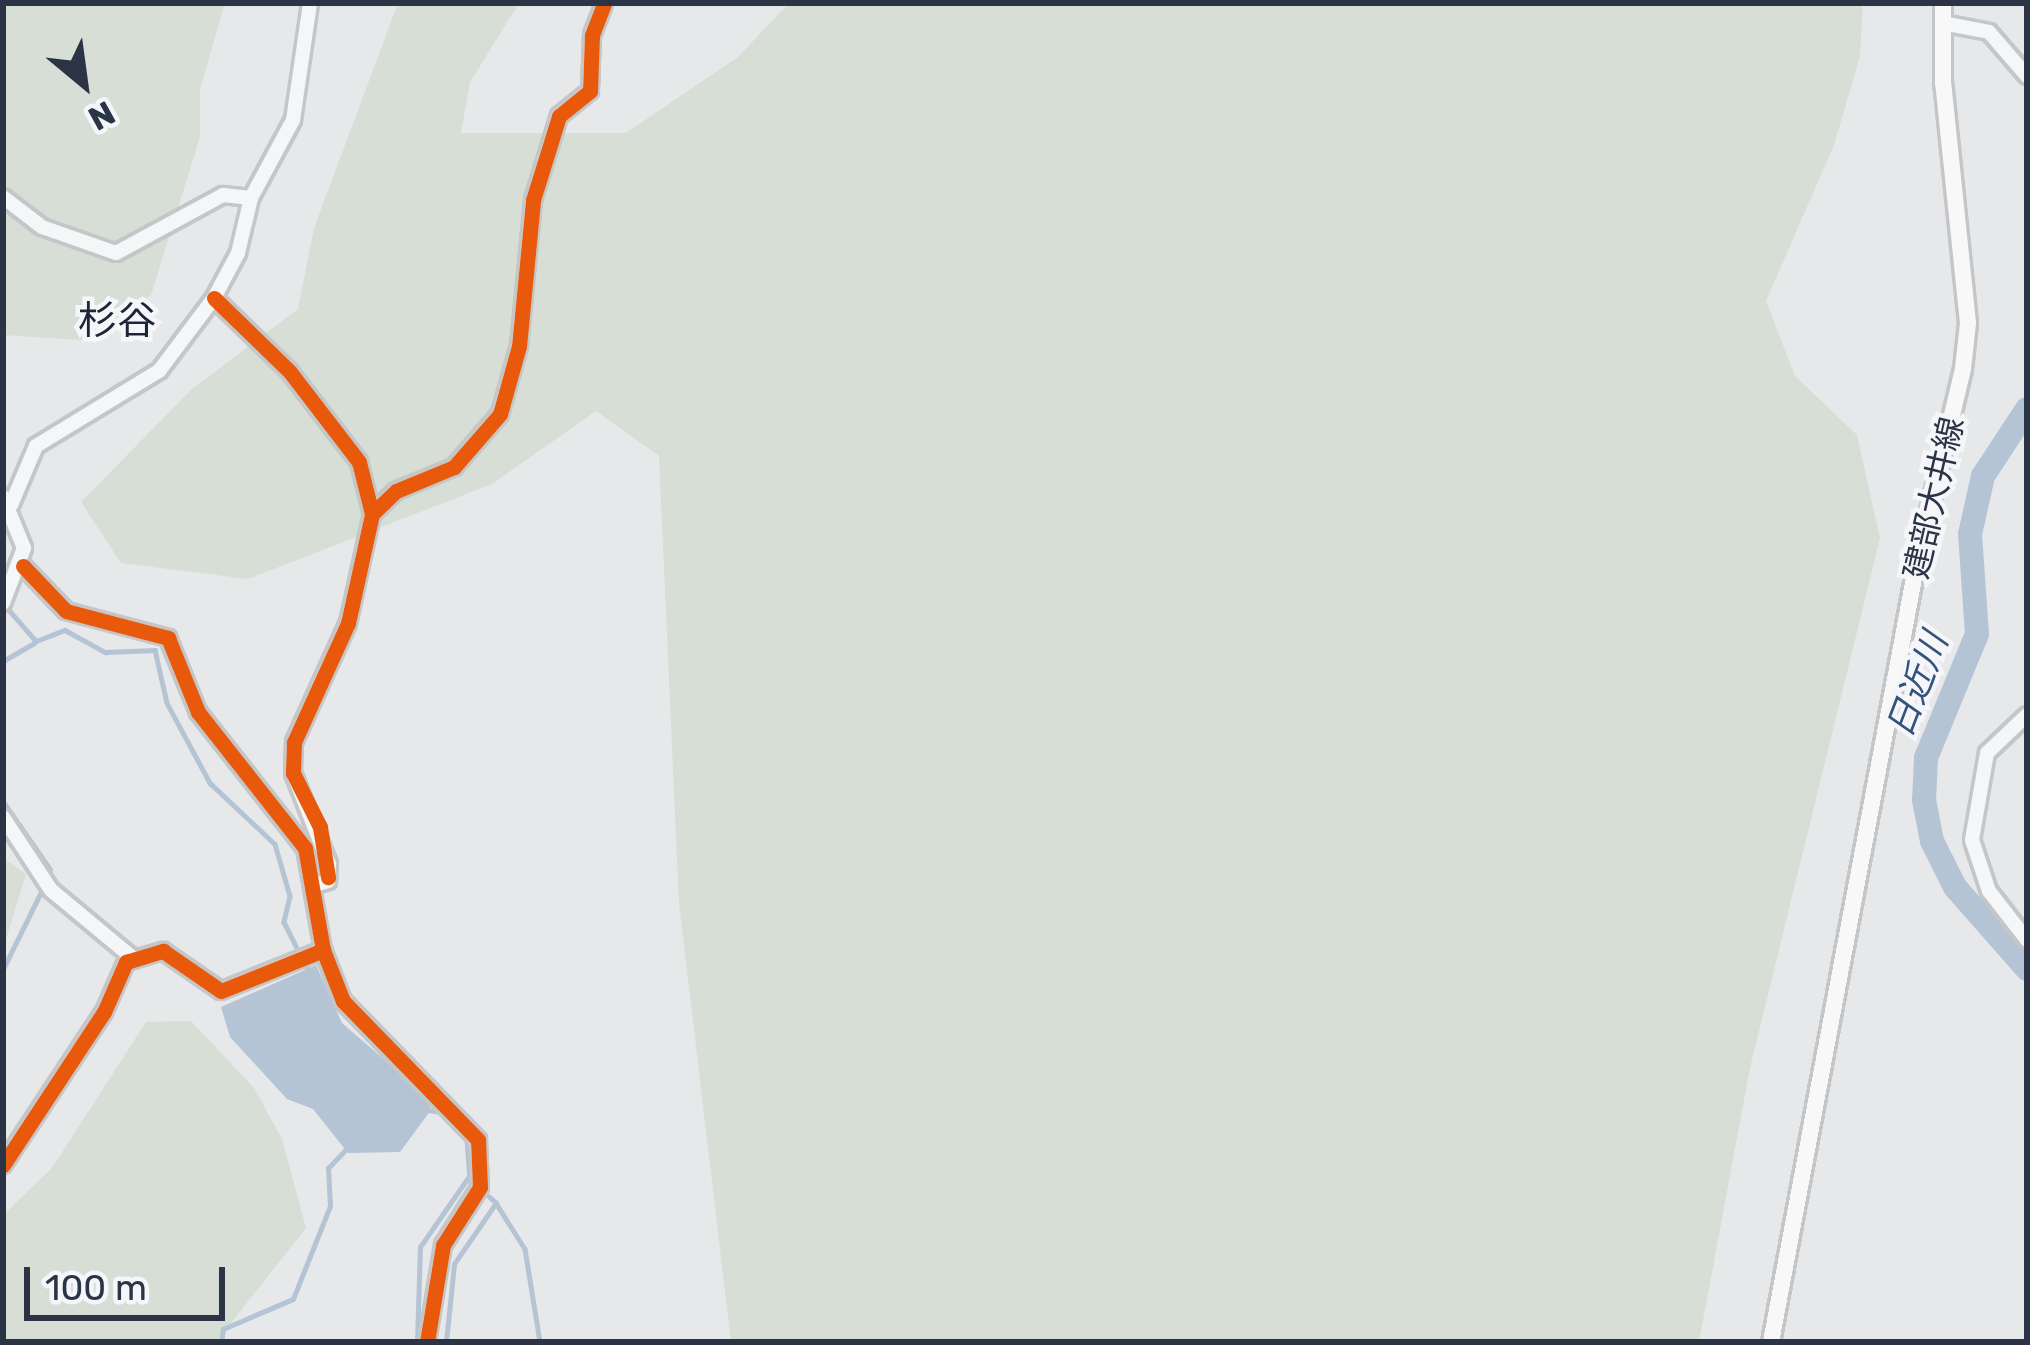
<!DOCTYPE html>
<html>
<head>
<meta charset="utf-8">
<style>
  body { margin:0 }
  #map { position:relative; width:2030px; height:1345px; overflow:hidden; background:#e6e8ea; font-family:Rubik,"Noto Sans JP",sans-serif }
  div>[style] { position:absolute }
  .green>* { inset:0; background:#d6ded6 }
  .water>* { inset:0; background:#b4c4d5 }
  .stream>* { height:4.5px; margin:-2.25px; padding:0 2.25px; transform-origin:2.25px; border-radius:2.25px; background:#b4c4d5 }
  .river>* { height:24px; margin:-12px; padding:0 12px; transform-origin:12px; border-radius:12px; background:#b4c4d5 }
  .roads { filter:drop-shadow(3px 0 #c4c6c8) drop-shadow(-3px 0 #c4c6c8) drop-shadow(0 3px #c4c6c8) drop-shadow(0 -3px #c4c6c8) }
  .minor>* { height:14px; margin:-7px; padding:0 7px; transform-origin:7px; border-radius:7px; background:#f5f6f7 }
  .major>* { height:16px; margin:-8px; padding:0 8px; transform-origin:8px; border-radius:8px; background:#f8f8f8 }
  .cycleway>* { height:15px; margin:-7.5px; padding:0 7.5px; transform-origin:7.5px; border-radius:7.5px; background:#e8590c }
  span { translate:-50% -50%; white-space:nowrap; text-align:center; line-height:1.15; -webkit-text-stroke:9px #f4f6f9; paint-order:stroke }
  .street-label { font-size:33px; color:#2b3445 }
  .water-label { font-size:36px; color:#34527a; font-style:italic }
  .quarter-label { font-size:39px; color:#1d2536 }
  .frame { position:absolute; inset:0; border:6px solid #2b3445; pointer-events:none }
  .north { position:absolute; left:24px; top:24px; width:120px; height:120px; -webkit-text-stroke:9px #f4f6f9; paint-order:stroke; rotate:151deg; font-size:33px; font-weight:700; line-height:48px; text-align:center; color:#2b3445 }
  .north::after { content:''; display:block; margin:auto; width:42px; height:54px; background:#2b3445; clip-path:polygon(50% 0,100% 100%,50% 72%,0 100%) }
  .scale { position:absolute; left:24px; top:1267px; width:201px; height:54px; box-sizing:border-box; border:6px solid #2b3445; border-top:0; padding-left:15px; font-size:36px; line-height:42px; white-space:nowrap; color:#2b3445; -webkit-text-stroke:9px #f4f6f9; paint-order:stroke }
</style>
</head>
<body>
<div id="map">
  <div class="green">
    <i style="clip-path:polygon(3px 3px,225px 3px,200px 89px,200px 137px,151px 295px,83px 340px,3px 335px)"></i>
    <i style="clip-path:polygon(398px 3px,519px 3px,470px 82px,461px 133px,626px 133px,738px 57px,789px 3px,1863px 3px,1860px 56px,1834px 145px,1766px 301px,1795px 376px,1857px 435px,1880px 538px,1750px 1068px,1699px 1342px,731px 1342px,679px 903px,659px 456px,596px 411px,492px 484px,248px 579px,121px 563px,81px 502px,191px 390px,298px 309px,314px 228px)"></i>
    <i style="clip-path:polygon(3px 858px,26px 874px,3px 949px)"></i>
    <i style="clip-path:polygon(191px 1021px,254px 1088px,282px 1139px,306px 1228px,216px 1342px,3px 1342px,3px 1215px,52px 1168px,146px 1022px)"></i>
  </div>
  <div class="water">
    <i style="clip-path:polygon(316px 965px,342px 1023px,423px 1093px,431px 1110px,400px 1152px,348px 1153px,313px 1109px,287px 1099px,230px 1037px,221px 1007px)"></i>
  </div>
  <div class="stream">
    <i style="left:9px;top:610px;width:41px;rotate:48.9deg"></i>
    <i style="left:36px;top:641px;width:31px;rotate:-21deg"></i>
    <i style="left:65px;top:630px;width:46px;rotate:28.8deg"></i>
    <i style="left:105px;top:652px;width:50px;rotate:-2.3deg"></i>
    <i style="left:155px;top:650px;width:54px;rotate:77.2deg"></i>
    <i style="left:167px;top:703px;width:91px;rotate:61.7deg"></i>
    <i style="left:210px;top:783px;width:89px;rotate:43.2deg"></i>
    <i style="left:275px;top:844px;width:54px;rotate:73.9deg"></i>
    <i style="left:290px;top:896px;width:27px;rotate:103deg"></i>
    <i style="left:284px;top:922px;width:56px;rotate:63.4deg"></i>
    <i style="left:3px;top:661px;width:36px;rotate:-30deg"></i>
    <i style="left:3px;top:801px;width:83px;rotate:55.3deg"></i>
    <i style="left:3px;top:969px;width:90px;rotate:-63.7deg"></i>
    <i style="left:428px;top:1110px;width:13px;rotate:9deg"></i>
    <i style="left:441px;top:1112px;width:37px;rotate:46deg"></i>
    <i style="left:467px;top:1139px;width:42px;rotate:85.9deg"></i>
    <i style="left:496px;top:1203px;width:54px;rotate:57.8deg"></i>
    <i style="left:525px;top:1249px;width:94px;rotate:80.8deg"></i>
    <i style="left:221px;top:1342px;width:13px;rotate:-81deg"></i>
    <i style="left:223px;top:1329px;width:76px;rotate:-23.2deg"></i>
    <i style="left:293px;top:1299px;width:100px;rotate:-68.3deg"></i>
    <i style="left:330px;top:1206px;width:38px;rotate:-93deg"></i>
    <i style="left:328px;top:1168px;width:28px;rotate:-46deg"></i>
    <i style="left:417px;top:1342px;width:95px;rotate:-88.2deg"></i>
    <i style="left:420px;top:1247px;width:83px;rotate:-55.3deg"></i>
    <i style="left:446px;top:1342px;width:78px;rotate:-84.1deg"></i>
    <i style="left:454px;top:1264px;width:74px;rotate:-55.5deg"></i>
    <i style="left:496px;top:1203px;width:9px;rotate:-139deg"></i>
  </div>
  <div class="river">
    <i style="left:2027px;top:409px;width:80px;rotate:123.3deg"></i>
    <i style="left:1983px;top:476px;width:59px;rotate:102.6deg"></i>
    <i style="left:1970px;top:534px;width:100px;rotate:86deg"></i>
    <i style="left:1977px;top:634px;width:134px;rotate:112.4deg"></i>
    <i style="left:1926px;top:758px;width:42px;rotate:92.7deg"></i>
    <i style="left:1924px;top:800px;width:42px;rotate:79deg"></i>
    <i style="left:1932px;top:841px;width:51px;rotate:63.4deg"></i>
    <i style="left:1955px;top:887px;width:109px;rotate:48.7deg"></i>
  </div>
  <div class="roads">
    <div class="minor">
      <i style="left:1942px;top:23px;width:48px;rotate:10.8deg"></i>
      <i style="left:1989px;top:32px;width:58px;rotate:49.2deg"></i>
      <i style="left:3px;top:197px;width:49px;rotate:37.6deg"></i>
      <i style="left:42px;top:227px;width:78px;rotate:19.4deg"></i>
      <i style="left:116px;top:253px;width:122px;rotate:-28.5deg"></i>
      <i style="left:223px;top:195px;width:28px;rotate:6deg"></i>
      <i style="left:214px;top:298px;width:106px;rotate:44.2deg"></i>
      <i style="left:290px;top:372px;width:113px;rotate:52.5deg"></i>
      <i style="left:359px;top:462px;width:54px;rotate:76deg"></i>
      <i style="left:372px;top:514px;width:112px;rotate:102.4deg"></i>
      <i style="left:348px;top:623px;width:131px;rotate:114.4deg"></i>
      <i style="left:294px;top:742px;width:31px;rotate:92deg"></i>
      <i style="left:293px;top:773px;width:98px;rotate:68.4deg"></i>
      <i style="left:329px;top:864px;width:17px;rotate:93deg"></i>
      <i style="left:328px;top:881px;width:14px;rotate:163deg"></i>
      <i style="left:3px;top:497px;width:55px;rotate:67.6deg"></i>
      <i style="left:24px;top:548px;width:59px;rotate:110.9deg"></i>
      <i style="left:11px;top:505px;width:64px;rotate:-67deg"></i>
      <i style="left:36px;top:446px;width:144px;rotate:-31.4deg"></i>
      <i style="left:159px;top:371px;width:91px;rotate:-53deg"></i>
      <i style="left:214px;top:298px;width:51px;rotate:-61.9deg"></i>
      <i style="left:238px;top:253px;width:57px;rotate:-76.7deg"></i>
      <i style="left:251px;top:198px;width:89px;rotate:-61.7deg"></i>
      <i style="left:293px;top:120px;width:118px;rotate:-81.7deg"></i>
      <i style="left:372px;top:514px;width:33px;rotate:-44deg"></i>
      <i style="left:396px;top:491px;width:63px;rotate:-22.5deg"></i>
      <i style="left:454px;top:467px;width:70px;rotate:-49deg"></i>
      <i style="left:500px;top:414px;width:71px;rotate:-74.4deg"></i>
      <i style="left:519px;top:346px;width:147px;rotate:-84.5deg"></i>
      <i style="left:533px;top:200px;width:88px;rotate:-72.8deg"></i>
      <i style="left:559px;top:116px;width:40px;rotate:-39deg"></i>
      <i style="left:590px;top:91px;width:56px;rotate:-88deg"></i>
      <i style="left:592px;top:35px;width:34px;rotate:-69deg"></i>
      <i style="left:23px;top:566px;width:62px;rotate:46.3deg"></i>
      <i style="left:66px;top:611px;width:106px;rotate:14.8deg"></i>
      <i style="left:168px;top:638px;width:80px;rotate:67.9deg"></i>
      <i style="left:198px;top:712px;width:173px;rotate:51.8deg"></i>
      <i style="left:305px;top:848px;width:104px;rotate:80deg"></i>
      <i style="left:323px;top:950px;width:55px;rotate:68.6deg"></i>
      <i style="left:343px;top:1001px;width:194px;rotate:45.8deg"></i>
      <i style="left:478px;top:1140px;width:47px;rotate:87.6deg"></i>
      <i style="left:480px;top:1187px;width:69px;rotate:122.5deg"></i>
      <i style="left:443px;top:1245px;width:98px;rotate:99.4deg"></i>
      <i style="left:2027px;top:715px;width:55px;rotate:136.5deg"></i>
      <i style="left:1987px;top:753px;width:88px;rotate:99.8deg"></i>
      <i style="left:1972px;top:840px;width:54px;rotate:71.6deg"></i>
      <i style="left:1989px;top:891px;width:62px;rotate:52.2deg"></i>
      <i style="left:3px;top:817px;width:87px;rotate:56.7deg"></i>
      <i style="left:51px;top:890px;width:107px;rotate:39.7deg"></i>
      <i style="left:3px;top:1165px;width:183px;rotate:-56.6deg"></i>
      <i style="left:104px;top:1012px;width:55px;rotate:-66.3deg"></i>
      <i style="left:126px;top:962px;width:39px;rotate:-17deg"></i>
      <i style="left:163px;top:951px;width:70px;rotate:34.6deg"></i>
      <i style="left:221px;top:991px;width:110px;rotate:-21.9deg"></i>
    </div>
    <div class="major">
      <i style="left:1771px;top:1342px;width:794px;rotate:-79.4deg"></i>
      <i style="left:1917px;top:562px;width:198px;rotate:-76.6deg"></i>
      <i style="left:1963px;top:369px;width:46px;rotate:-83.8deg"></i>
      <i style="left:1968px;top:323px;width:241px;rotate:-95.9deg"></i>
      <i style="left:1943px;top:83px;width:80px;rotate:-90deg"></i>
    </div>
  </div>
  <div class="cycleway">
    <i style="left:214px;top:298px;width:106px;rotate:44.2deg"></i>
    <i style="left:290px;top:372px;width:113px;rotate:52.5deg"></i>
    <i style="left:359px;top:462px;width:54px;rotate:76deg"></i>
    <i style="left:372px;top:514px;width:112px;rotate:102.4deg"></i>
    <i style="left:348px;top:623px;width:131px;rotate:114.4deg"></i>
    <i style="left:294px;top:742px;width:31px;rotate:92deg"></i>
    <i style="left:293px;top:773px;width:60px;rotate:63.4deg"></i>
    <i style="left:320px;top:827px;width:51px;rotate:80.9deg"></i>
    <i style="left:372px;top:514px;width:33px;rotate:-44deg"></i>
    <i style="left:396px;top:491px;width:63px;rotate:-22.5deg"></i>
    <i style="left:454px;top:467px;width:70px;rotate:-49deg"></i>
    <i style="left:500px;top:414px;width:71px;rotate:-74.4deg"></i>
    <i style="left:519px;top:346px;width:147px;rotate:-84.5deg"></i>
    <i style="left:533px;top:200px;width:88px;rotate:-72.8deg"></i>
    <i style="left:559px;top:116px;width:40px;rotate:-39deg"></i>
    <i style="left:590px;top:91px;width:56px;rotate:-88deg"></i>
    <i style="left:592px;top:35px;width:34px;rotate:-69deg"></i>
    <i style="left:23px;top:566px;width:62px;rotate:46.3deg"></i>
    <i style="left:66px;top:611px;width:106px;rotate:14.8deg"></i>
    <i style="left:168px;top:638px;width:80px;rotate:67.9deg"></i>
    <i style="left:198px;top:712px;width:173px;rotate:51.8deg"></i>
    <i style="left:305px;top:848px;width:104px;rotate:80deg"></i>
    <i style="left:323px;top:950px;width:55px;rotate:68.6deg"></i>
    <i style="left:343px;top:1001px;width:194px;rotate:45.8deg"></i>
    <i style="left:478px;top:1140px;width:47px;rotate:87.6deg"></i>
    <i style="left:480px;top:1187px;width:69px;rotate:122.5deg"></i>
    <i style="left:443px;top:1245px;width:98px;rotate:99.4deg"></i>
    <i style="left:3px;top:1165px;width:183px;rotate:-56.6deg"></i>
    <i style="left:104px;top:1012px;width:55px;rotate:-66.3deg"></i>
    <i style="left:126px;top:962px;width:39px;rotate:-17deg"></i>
    <i style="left:163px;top:951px;width:70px;rotate:34.6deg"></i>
    <i style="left:221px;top:991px;width:110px;rotate:-21.9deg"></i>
  </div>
  <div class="street-label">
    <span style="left:1934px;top:498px;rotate:-77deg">建部大井線</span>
  </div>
  <div class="water-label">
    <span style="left:1917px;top:685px;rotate:-69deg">日近川</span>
  </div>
  <div class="quarter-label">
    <span style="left:117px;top:321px">杉谷</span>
  </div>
  <div class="frame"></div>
  <div class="north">N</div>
  <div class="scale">100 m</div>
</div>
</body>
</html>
